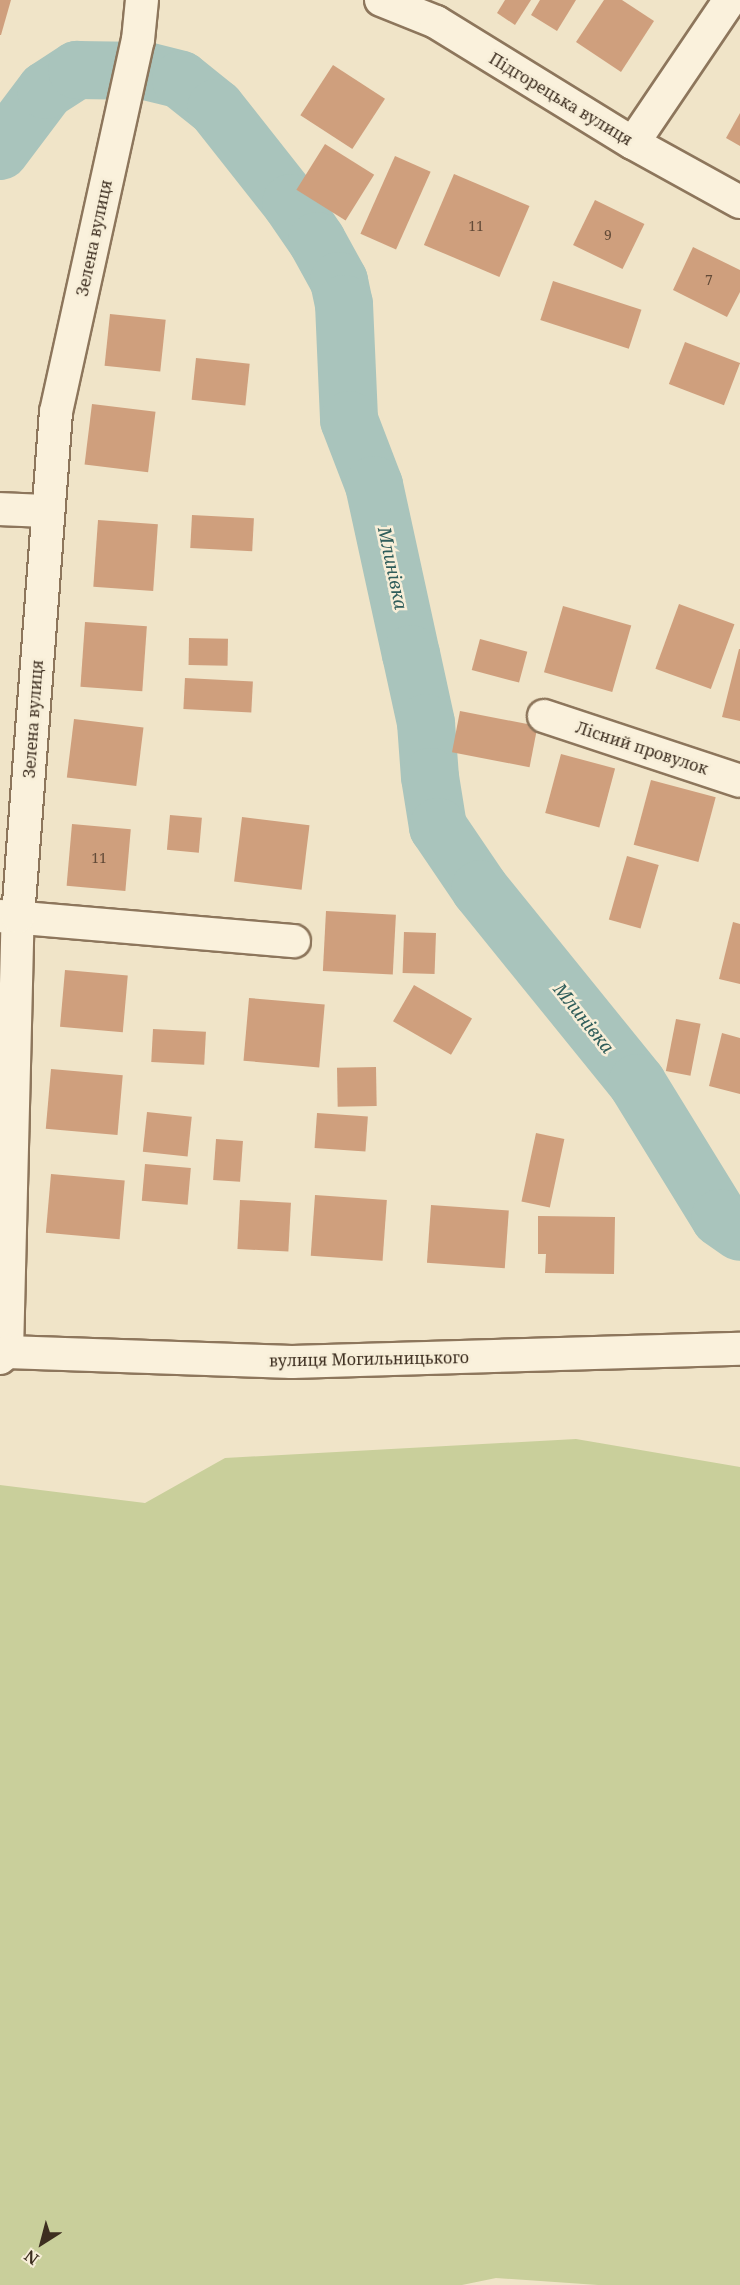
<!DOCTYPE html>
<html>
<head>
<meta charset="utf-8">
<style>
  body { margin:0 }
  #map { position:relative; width:740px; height:2285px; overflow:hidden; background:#f0e4c8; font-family:"Noto Serif",serif }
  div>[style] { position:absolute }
  .green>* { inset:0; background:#c9cf9b }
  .river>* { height:58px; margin:-29px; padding:0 29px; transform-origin:29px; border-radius:29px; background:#a9c4bc }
  .building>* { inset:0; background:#cf9f7d; transform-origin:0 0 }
  .roads { filter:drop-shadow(2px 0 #8d765c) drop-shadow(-2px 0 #8d765c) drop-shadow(0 2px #8d765c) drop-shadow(0 -2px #8d765c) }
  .street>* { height:32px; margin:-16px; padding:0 16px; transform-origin:16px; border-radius:16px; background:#faf1dc }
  span { translate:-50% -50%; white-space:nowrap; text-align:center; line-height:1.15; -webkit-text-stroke:5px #f7eed8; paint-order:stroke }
  .number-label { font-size:14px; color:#624a37 }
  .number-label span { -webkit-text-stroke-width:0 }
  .street-label { font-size:16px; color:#3d2e20 }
  .water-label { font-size:18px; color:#2f5d5a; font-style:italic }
  .north { position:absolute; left:12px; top:2213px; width:60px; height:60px; -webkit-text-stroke:4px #f7eed8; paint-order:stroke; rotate:216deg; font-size:16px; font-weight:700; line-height:24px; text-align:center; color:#3d2e20 }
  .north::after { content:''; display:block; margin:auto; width:21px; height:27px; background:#3d2e20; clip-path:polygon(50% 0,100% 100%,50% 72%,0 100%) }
</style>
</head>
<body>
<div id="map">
  <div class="green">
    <i style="clip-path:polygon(576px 1439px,740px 1467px,740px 2285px,598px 2285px,496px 2278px,462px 2285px,0 2285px,0 1485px,145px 1503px,225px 1458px)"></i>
  </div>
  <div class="river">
    <i style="left:0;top:151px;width:76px;rotate:-53deg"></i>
    <i style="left:46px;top:90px;width:37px;rotate:-33deg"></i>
    <i style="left:77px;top:70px;width:69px;rotate:0.8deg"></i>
    <i style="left:146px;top:71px;width:36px;rotate:14deg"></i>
    <i style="left:181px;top:80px;width:45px;rotate:38.7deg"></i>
    <i style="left:216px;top:108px;width:121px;rotate:51.7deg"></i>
    <i style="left:291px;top:203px;width:46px;rotate:55.6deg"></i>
    <i style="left:317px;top:241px;width:46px;rotate:61.2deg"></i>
    <i style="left:339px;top:281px;width:24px;rotate:78deg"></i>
    <i style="left:344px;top:304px;width:116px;rotate:87.5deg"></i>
    <i style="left:349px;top:420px;width:70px;rotate:69deg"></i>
    <i style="left:374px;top:485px;width:173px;rotate:77.7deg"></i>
    <i style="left:411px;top:654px;width:71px;rotate:77.7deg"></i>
    <i style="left:426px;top:723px;width:54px;rotate:85.8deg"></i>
    <i style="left:430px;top:777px;width:51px;rotate:80.9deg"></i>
    <i style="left:438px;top:827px;width:75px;rotate:55.9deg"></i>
    <i style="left:480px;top:889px;width:250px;rotate:51deg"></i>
    <i style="left:637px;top:1083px;width:158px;rotate:58.4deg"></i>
    <i style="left:720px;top:1218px;width:24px;rotate:35deg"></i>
  </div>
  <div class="building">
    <i style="clip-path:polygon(0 0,11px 0,1px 35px,0 35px)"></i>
    <i style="clip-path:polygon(505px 0,531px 0,515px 25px,497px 13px)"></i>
    <i style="clip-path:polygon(540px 0,576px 0,557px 31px,531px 15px)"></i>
    <i style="clip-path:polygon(604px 0,622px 0,654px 21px,621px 72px,576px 42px)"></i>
    <i style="left:333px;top:65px;width:62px;height:60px;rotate:33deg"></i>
    <i style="clip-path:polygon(740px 113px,740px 146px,726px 138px)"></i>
    <i style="left:325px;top:144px;width:58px;height:54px;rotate:32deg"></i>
    <i style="left:395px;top:156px;width:39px;height:85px;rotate:24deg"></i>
    <i style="left:454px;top:174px;width:82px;height:77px;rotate:23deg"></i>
    <i style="left:595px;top:200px;width:55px;height:50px;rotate:26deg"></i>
    <i style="clip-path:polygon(693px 247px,740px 270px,740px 292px,727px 317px,673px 290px)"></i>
    <i style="left:553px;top:281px;width:93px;height:41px;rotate:18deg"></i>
    <i style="left:110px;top:314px;width:56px;height:52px;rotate:6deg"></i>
    <i style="left:685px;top:342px;width:59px;height:45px;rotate:21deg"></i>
    <i style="left:196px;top:358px;width:54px;height:42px;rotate:6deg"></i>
    <i style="left:92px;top:404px;width:64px;height:61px;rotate:7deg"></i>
    <i style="left:192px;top:515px;width:62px;height:33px;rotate:3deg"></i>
    <i style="left:98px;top:520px;width:60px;height:67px;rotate:4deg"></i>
    <i style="left:679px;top:604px;width:59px;height:69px;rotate:20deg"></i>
    <i style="left:563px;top:606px;width:71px;height:69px;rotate:16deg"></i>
    <i style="left:85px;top:622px;width:62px;height:65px;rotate:4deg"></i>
    <i style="left:189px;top:638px;width:39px;height:27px;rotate:1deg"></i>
    <i style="left:480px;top:639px;width:49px;height:32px;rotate:15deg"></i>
    <i style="clip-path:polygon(739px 649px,740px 649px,740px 721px,722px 717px)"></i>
    <i style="left:185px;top:678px;width:68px;height:31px;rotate:3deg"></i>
    <i style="left:460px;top:711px;width:79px;height:42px;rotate:11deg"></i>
    <i style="left:74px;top:719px;width:70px;height:59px;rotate:7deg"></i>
    <i style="left:561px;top:754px;width:56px;height:61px;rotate:15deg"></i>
    <i style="left:651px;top:780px;width:67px;height:67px;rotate:15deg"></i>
    <i style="left:170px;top:815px;width:32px;height:35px;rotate:5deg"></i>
    <i style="left:242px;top:817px;width:68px;height:65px;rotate:7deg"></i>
    <i style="left:72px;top:824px;width:59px;height:62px;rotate:5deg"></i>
    <i style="left:627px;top:856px;width:33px;height:66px;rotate:16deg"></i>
    <i style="left:326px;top:911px;width:70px;height:60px;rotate:3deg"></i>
    <i style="clip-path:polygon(733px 922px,740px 924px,740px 984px,719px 979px)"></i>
    <i style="left:404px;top:932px;width:32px;height:41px;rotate:2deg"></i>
    <i style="left:65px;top:970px;width:63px;height:57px;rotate:5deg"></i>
    <i style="left:414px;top:985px;width:67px;height:42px;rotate:30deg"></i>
    <i style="left:249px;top:998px;width:76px;height:63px;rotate:5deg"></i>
    <i style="left:676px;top:1019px;width:25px;height:53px;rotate:11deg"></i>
    <i style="left:153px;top:1029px;width:53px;height:33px;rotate:3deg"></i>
    <i style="clip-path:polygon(722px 1033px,740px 1038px,740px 1094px,709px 1086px)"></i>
    <i style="left:376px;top:1067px;width:39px;height:39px;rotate:89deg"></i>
    <i style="left:51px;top:1069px;width:72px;height:60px;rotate:5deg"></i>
    <i style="left:147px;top:1112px;width:45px;height:40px;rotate:6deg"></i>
    <i style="left:317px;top:1113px;width:51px;height:35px;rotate:4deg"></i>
    <i style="left:536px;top:1133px;width:29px;height:70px;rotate:12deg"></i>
    <i style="left:216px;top:1139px;width:27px;height:41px;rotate:4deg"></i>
    <i style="left:145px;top:1164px;width:46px;height:37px;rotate:5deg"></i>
    <i style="left:51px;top:1174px;width:74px;height:59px;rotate:5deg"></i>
    <i style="left:315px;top:1195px;width:72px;height:61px;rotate:4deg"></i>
    <i style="left:240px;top:1200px;width:51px;height:49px;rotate:3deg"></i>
    <i style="left:431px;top:1205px;width:78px;height:58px;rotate:4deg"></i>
    <i style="clip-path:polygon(538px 1216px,615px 1217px,614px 1274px,545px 1273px,546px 1254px,538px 1254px)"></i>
  </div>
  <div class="roads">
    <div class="street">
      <i style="left:381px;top:0;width:59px;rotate:21.8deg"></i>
      <i style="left:436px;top:22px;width:231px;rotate:31.6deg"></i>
      <i style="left:633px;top:143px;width:122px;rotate:28.9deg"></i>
      <i style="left:633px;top:143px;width:173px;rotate:-55.9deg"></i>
      <i style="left:0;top:509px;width:48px;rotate:2.4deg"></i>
      <i style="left:544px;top:716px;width:206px;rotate:18.3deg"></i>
      <i style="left:0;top:916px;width:295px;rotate:4.9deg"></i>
      <i style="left:7px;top:1352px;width:435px;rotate:-88.6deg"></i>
      <i style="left:18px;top:917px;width:506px;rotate:-85.7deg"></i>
      <i style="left:56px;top:412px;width:381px;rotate:-77.6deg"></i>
      <i style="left:138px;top:40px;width:40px;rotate:-84.3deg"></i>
      <i style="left:0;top:1358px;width:9px;rotate:-41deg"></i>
      <i style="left:7px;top:1352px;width:285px;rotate:2deg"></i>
      <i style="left:292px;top:1362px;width:448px;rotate:-1.7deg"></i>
    </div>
  </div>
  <div class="number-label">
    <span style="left:476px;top:226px">11</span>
    <span style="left:608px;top:235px">9</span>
    <span style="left:709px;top:280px">7</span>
    <span style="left:99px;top:858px">11</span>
  </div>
  <div class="street-label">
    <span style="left:561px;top:99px;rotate:31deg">Підгорецька вулиця</span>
    <span style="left:94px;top:238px;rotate:-78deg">Зелена вулиця</span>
    <span style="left:33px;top:719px;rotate:-86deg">Зелена вулиця</span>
    <span style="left:642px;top:748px;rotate:18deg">Лісний провулок</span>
    <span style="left:369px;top:1359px;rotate:-1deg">вулиця Могильницького</span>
  </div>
  <div class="water-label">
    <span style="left:393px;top:568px;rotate:78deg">Млинівка</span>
    <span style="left:584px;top:1018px;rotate:51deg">Млинівка</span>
  </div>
  <div class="north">N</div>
</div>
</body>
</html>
